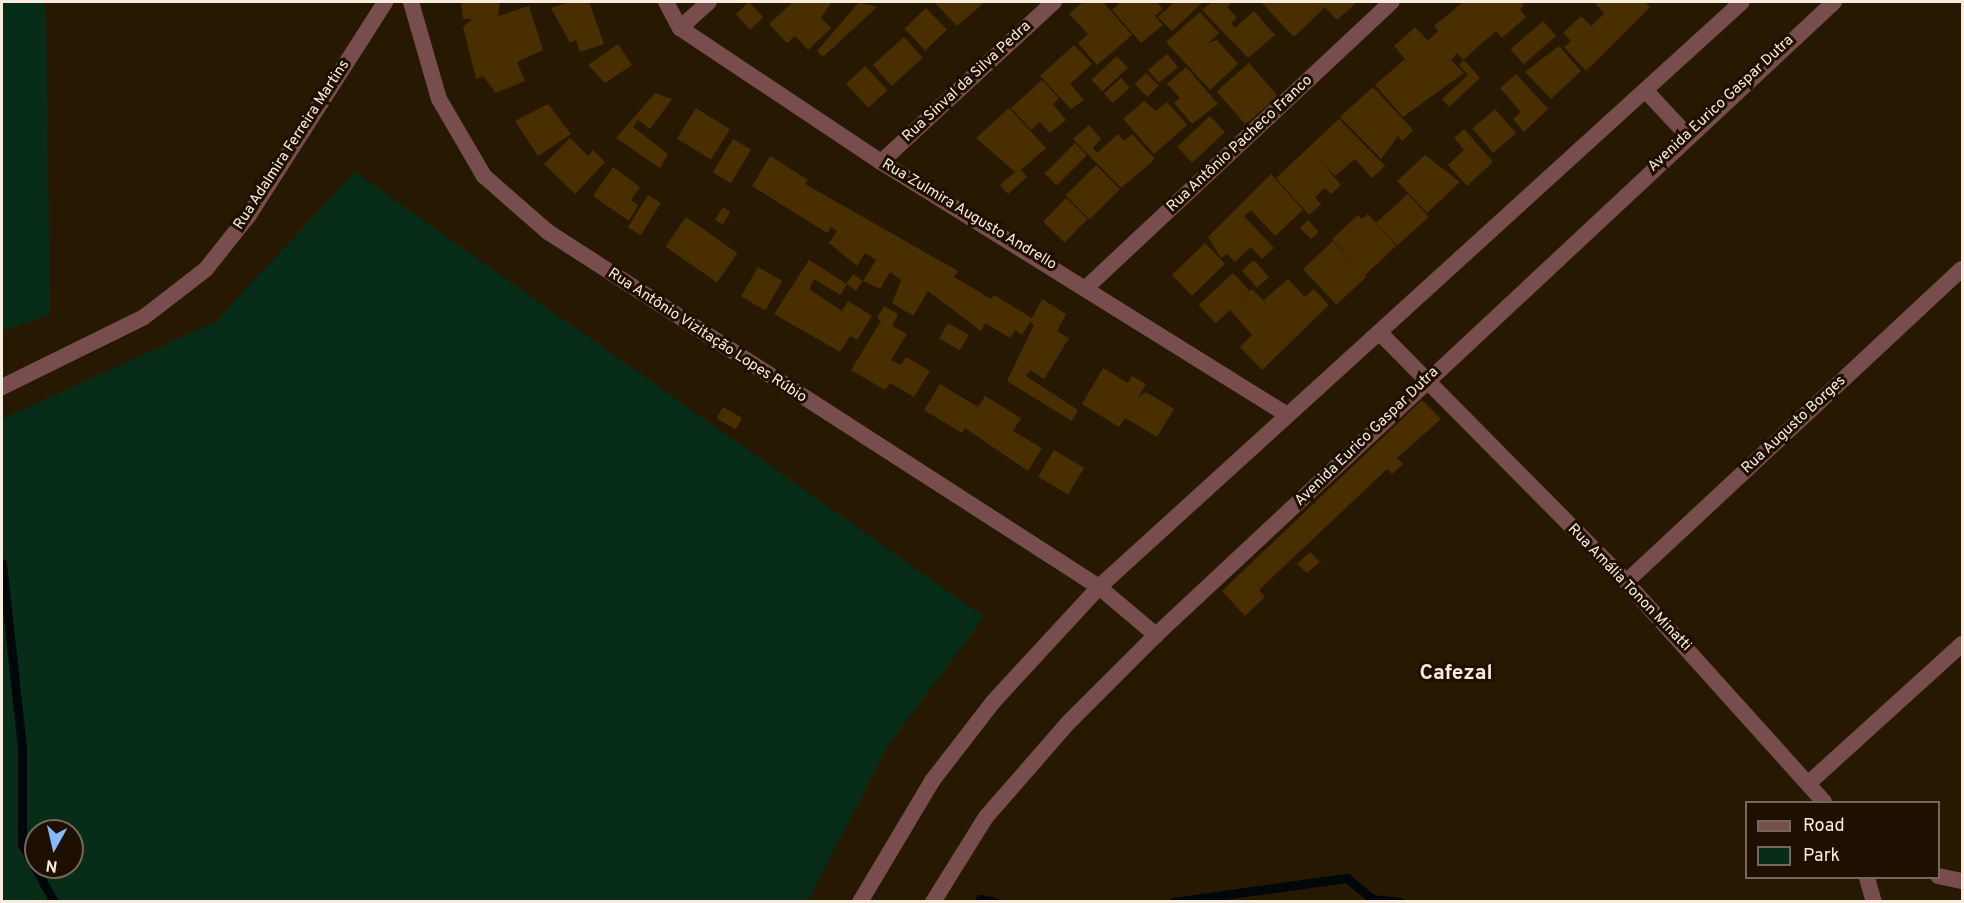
<!DOCTYPE html>
<html>
<head>
<meta charset="utf-8">
<style>
  body { margin:0 }
  #map { position:relative; width:1964px; height:903px; overflow:hidden; background:#271802; font-family:Overpass,sans-serif }
  div>[style] { position:absolute }
  .green>* { inset:0; background:#072d19 }
  .stream>* { height:9px; margin:-4.5px; padding:0 4.5px; transform-origin:4.5px; border-radius:4.5px; background:#00070b }
  .building>* { inset:0; background:#492e00; transform-origin:0 0 }
  .minor>* { height:16px; margin:-8px; padding:0 8px; transform-origin:8px; border-radius:8px; background:#784d4d }
  .tertiary>* { height:16px; margin:-8px; padding:0 8px; transform-origin:8px; border-radius:8px; background:#784d4d }
  span { translate:-50% -50%; white-space:nowrap; text-align:center; line-height:1.15; -webkit-text-stroke:6px #1e0f00; paint-order:stroke }
  .street-label { font-size:15px; color:#f7ecde }
  .district-label { font-size:21px; color:#f7ecde; font-weight:700 }
  .frame { position:absolute; inset:0; border:3px solid #f7ecde; pointer-events:none }
  .legend { position:absolute; left:1745px; top:801px; width:195px; height:78px; box-sizing:border-box; background:#1e0f00; border:2px solid #756759; margin:0; padding:8px 10px; list-style:none; font-size:18px; color:#f7ecde }
  .legend li { display:flex; align-items:center; gap:12px; height:30px }
  .legend b { width:30px; border:2px solid #756759 }
  .north { position:absolute; left:24px; top:819px; width:60px; height:60px; box-sizing:border-box; background:#1e0f00; border:2px solid #756759; border-radius:50%; rotate:188deg; font-size:16px; font-weight:700; line-height:24px; text-align:center; color:#f7ecde }
  .north::after { content:''; display:block; margin:auto; width:21px; height:27px; background:#86bbfb; clip-path:polygon(50% 0,100% 100%,50% 72%,0 100%) }
</style>
</head>
<body>
<div id="map">
  <div class="green">
    <i style="clip-path:polygon(2px 2px,43px 2px,46px 14px,50px 315px,2px 331px)"></i>
    <i style="clip-path:polygon(evenodd,355px 172px,984px 617px,888px 745px,808px 901px,2px 901px,2px 419px,215px 322px,355px 172px,36px 831px,72px 831px,72px 867px,36px 867px,36px 831px)"></i>
  </div>
  <div class="stream">
    <i style="left:2px;top:563px;width:184px;rotate:83.8deg"></i>
    <i style="left:22px;top:746px;width:98px;rotate:90deg"></i>
    <i style="left:22px;top:844px;width:66px;rotate:61.1deg"></i>
    <i style="left:980px;top:899px;width:15px;rotate:11deg"></i>
    <i style="left:1173px;top:902px;width:176px;rotate:-7.9deg"></i>
    <i style="left:1347px;top:878px;width:33px;rotate:40deg"></i>
    <i style="left:1372px;top:899px;width:28px;rotate:6deg"></i>
  </div>
  <div class="building">
    <i style="clip-path:polygon(461px 2px,500px 2px,498px 16px,529px 6px,543px 50px,517px 62px,525px 81px,496px 93px,483px 76px,476px 79px,463px 27px,472px 19px,463px 19px)"></i>
    <i style="clip-path:polygon(570px 2px,589px 2px,604px 44px,580px 52px,576px 40px,570px 43px,551px 8px)"></i>
    <i style="left:749px;top:2px;width:21px;height:18px;rotate:47deg"></i>
    <i style="clip-path:polygon(793px 2px,832px 2px,821px 18px,831px 28px,808px 50px,795px 36px,787px 43px,769px 24px)"></i>
    <i style="clip-path:polygon(859px 2px,877px 7px,823px 57px,817px 51px)"></i>
    <i style="clip-path:polygon(934px 2px,985px 2px,957px 26px)"></i>
    <i style="clip-path:polygon(1083px 2px,1103px 2px,1132px 35px,1097px 65px,1078px 43px,1088px 34px,1069px 14px)"></i>
    <i style="clip-path:polygon(1121px 2px,1156px 2px,1163px 9px,1155px 16px,1163px 25px,1141px 43px,1112px 10px)"></i>
    <i style="clip-path:polygon(1174px 2px,1203px 2px,1172px 31px,1158px 17px)"></i>
    <i style="clip-path:polygon(1212px 2px,1233px 2px,1227px 7px,1237px 18px,1231px 23px,1235px 28px,1254px 11px,1275px 35px,1248px 58px,1202px 10px)"></i>
    <i style="clip-path:polygon(1261px 2px,1357px 2px,1337px 20px,1325px 7px,1294px 37px)"></i>
    <i style="clip-path:polygon(1463px 2px,1525px 2px,1520px 10px,1526px 17px,1502px 38px,1496px 31px,1463px 60px,1457px 53px,1451px 60px,1464px 73px,1403px 117px,1375px 85px,1405px 59px,1394px 46px,1415px 27px,1428px 41px,1438px 31px,1434px 26px)"></i>
    <i style="clip-path:polygon(1594px 2px,1645px 2px,1650px 7px,1586px 71px,1564px 47px,1571px 41px,1563px 33px,1581px 16px,1591px 26px,1600px 18px,1604px 13px)"></i>
    <i style="left:926px;top:8px;width:30px;height:30px;rotate:46deg"></i>
    <i style="clip-path:polygon(1200px 12px,1219px 33px,1208px 43px,1217px 40px,1238px 64px,1210px 90px,1166px 42px)"></i>
    <i style="left:1543px;top:21px;width:20px;height:43px;rotate:49deg"></i>
    <i style="left:904px;top:37px;width:28px;height:42px;rotate:48deg"></i>
    <i style="clip-path:polygon(618px 44px,632px 65px,605px 83px,588px 65px)"></i>
    <i style="clip-path:polygon(1074px 45px,1092px 64px,1070px 84px,1084px 100px,1071px 109px,1040px 76px)"></i>
    <i style="clip-path:polygon(1559px 46px,1581px 71px,1551px 99px,1525px 72px)"></i>
    <i style="left:1167px;top:54px;width:17px;height:25px;rotate:50deg"></i>
    <i style="left:1117px;top:56px;width:16px;height:35px;rotate:47deg"></i>
    <i style="clip-path:polygon(1464px 60px,1480px 78px,1449px 107px,1442px 99px,1468px 75px,1459px 65px)"></i>
    <i style="left:1249px;top:63px;width:44px;height:43px;rotate:49deg"></i>
    <i style="left:865px;top:66px;width:33px;height:26px;rotate:47deg"></i>
    <i style="clip-path:polygon(1186px 67px,1218px 104px,1192px 124px,1174px 103px,1180px 98px,1167px 84px)"></i>
    <i style="left:1146px;top:73px;width:18px;height:16px;rotate:45deg"></i>
    <i style="clip-path:polygon(1516px 74px,1548px 109px,1524px 132px,1513px 119px,1521px 112px,1500px 88px)"></i>
    <i style="left:1121px;top:78px;width:13px;height:23px;rotate:48deg"></i>
    <i style="clip-path:polygon(1042px 80px,1059px 98px,1053px 104px,1066px 120px,1050px 133px,1040px 122px,1031px 130px,1011px 108px)"></i>
    <i style="clip-path:polygon(1373px 87px,1413px 130px,1402px 141px,1398px 136px,1381px 159px,1340px 117px)"></i>
    <i style="clip-path:polygon(655px 93px,672px 99px,650px 129px,638px 120px,633px 127px,668px 154px,660px 168px,616px 138px)"></i>
    <i style="clip-path:polygon(1144px 101px,1156px 111px,1167px 102px,1187px 125px,1154px 154px,1123px 119px)"></i>
    <i style="clip-path:polygon(548px 104px,571px 134px,538px 156px,515px 121px)"></i>
    <i style="left:696px;top:108px;width:40px;height:36px;rotate:32deg"></i>
    <i style="clip-path:polygon(1009px 108px,1046px 148px,1021px 170px,1027px 177px,1008px 194px,1000px 185px,1015px 172px,976px 138px)"></i>
    <i style="left:1495px;top:109px;width:32px;height:30px;rotate:49deg"></i>
    <i style="left:1210px;top:116px;width:22px;height:45px;rotate:47deg"></i>
    <i style="clip-path:polygon(1339px 119px,1385px 166px,1372px 178px,1355px 159px,1335px 176px,1318px 158px,1341px 185px,1331px 194px,1325px 188px,1315px 197px,1321px 204px,1309px 215px,1276px 178px)"></i>
    <i style="clip-path:polygon(1089px 125px,1101px 139px,1093px 148px,1097px 153px,1118px 134px,1124px 141px,1132px 134px,1155px 159px,1121px 188px,1073px 139px)"></i>
    <i style="clip-path:polygon(1464px 129px,1493px 162px,1467px 186px,1448px 165px,1464px 150px,1454px 138px)"></i>
    <i style="clip-path:polygon(570px 138px,588px 156px,593px 150px,605px 162px,575px 194px,544px 164px)"></i>
    <i style="left:733px;top:139px;width:21px;height:39px;rotate:31deg"></i>
    <i style="left:1075px;top:143px;width:17px;height:43px;rotate:45deg"></i>
    <i style="clip-path:polygon(1425px 155px,1460px 182px,1427px 213px,1397px 181px)"></i>
    <i style="clip-path:polygon(770px 156px,808px 180px,805px 184px,958px 271px,954px 277px,991px 299px,994px 295px,1032px 318px,1042px 299px,1066px 314px,1057px 331px,1069px 338px,1044px 379px,1030px 370px,1026px 376px,1078px 410px,1072px 421px,1007px 381px,1034px 325px,1030px 322px,1022px 335px,1015px 330px,1010px 338px,985px 323px,981px 331px,928px 291px,913px 316px,892px 303px,901px 280px,890px 272px,880px 289px,863px 281px,876px 260px,865px 253px,857px 266px,829px 243px,837px 231px,831px 227px,827px 233px,752px 186px)"></i>
    <i style="left:1096px;top:165px;width:34px;height:43px;rotate:45deg"></i>
    <i style="clip-path:polygon(613px 167px,640px 187px,631px 200px,638px 205px,629px 221px,593px 196px)"></i>
    <i style="clip-path:polygon(1271px 174px,1303px 210px,1275px 236px,1251px 210px,1244px 216px,1274px 248px,1262px 259px,1251px 247px,1235px 262px,1227px 254px,1221px 258px,1208px 237px)"></i>
    <i style="left:1408px;top:194px;width:31px;height:43px;rotate:48deg"></i>
    <i style="left:648px;top:195px;width:15px;height:38px;rotate:32deg"></i>
    <i style="left:1066px;top:198px;width:30px;height:33px;rotate:44deg"></i>
    <i style="left:723px;top:207px;width:9px;height:15px;rotate:32deg"></i>
    <i style="clip-path:polygon(1368px 214px,1396px 246px,1365px 275px,1332px 239px,1358px 215px,1362px 219px)"></i>
    <i style="left:686px;top:217px;width:63px;height:36px;rotate:35deg"></i>
    <i style="left:1308px;top:220px;width:16px;height:11px;rotate:47deg"></i>
    <i style="left:1333px;top:241px;width:49px;height:41px;rotate:47deg"></i>
    <i style="left:1205px;top:243px;width:29px;height:46px;rotate:46deg"></i>
    <i style="clip-path:polygon(809px 260px,847px 284px,840px 295px,814px 279px,809px 289px,842px 311px,848px 301px,872px 316px,857px 340px,850px 336px,840px 352px,774px 314px)"></i>
    <i style="left:1254px;top:260px;width:23px;height:16px;rotate:49deg"></i>
    <i style="left:758px;top:267px;width:28px;height:34px;rotate:30deg"></i>
    <i style="left:1233px;top:273px;width:25px;height:47px;rotate:47deg"></i>
    <i style="left:853px;top:274px;width:12px;height:12px;rotate:35deg"></i>
    <i style="clip-path:polygon(1288px 279px,1305px 297px,1314px 289px,1329px 305px,1262px 370px,1240px 347px,1252px 335px,1230px 310px,1252px 289px,1269px 306px,1264px 300px)"></i>
    <i style="clip-path:polygon(884px 306px,898px 314px,892px 326px,907px 334px,891px 360px,901px 365px,906px 357px,930px 371px,914px 397px,890px 383px,885px 390px,851px 370px,881px 321px,877px 318px)"></i>
    <i style="left:948px;top:323px;width:24px;height:18px;rotate:30deg"></i>
    <i style="clip-path:polygon(1103px 368px,1128px 383px,1132px 376px,1146px 384px,1138px 398px,1146px 392px,1174px 409px,1157px 437px,1125px 418px,1119px 427px,1082px 404px)"></i>
    <i style="clip-path:polygon(940px 384px,978px 407px,985px 396px,1021px 418px,1013px 431px,1042px 448px,1028px 471px,965px 428px,962px 433px,924px 410px)"></i>
    <i style="clip-path:polygon(1422px 400px,1441px 419px,1397px 458px,1403px 464px,1392px 474px,1387px 469px,1259px 590px,1265px 597px,1245px 616px,1222px 591px)"></i>
    <i style="left:723px;top:407px;width:22px;height:13px;rotate:30deg"></i>
    <i style="left:1054px;top:450px;width:35px;height:31px;rotate:31deg"></i>
    <i style="clip-path:polygon(1310px 552px,1320px 562px,1307px 573px,1297px 564px)"></i>
  </div>
  <div class="minor">
    <i style="left:411px;top:2px;width:101px;rotate:73.9deg"></i>
    <i style="left:439px;top:99px;width:89px;rotate:59.7deg"></i>
    <i style="left:484px;top:176px;width:85px;rotate:41.2deg"></i>
    <i style="left:548px;top:232px;width:655px;rotate:32.79deg"></i>
    <i style="left:1099px;top:587px;width:75px;rotate:40.1deg"></i>
    <i style="left:666px;top:2px;width:30px;rotate:62deg"></i>
    <i style="left:680px;top:28px;width:242px;rotate:33.7deg"></i>
    <i style="left:881px;top:162px;width:477px;rotate:31.9deg"></i>
    <i style="left:680px;top:28px;width:39px;rotate:-42deg"></i>
    <i style="left:881px;top:162px;width:236px;rotate:-42.8deg"></i>
    <i style="left:1088px;top:286px;width:416px;rotate:-43.1deg"></i>
    <i style="left:1379px;top:332px;width:351px;rotate:45.3deg"></i>
    <i style="left:1626px;top:582px;width:296px;rotate:48deg"></i>
    <i style="left:2px;top:387px;width:158px;rotate:-26.2deg"></i>
    <i style="left:144px;top:317px;width:78px;rotate:-37.7deg"></i>
    <i style="left:206px;top:269px;width:69px;rotate:-51.5deg"></i>
    <i style="left:249px;top:215px;width:253px;rotate:-57.4deg"></i>
    <i style="left:1626px;top:582px;width:459px;rotate:-43deg"></i>
    <i style="left:1811px;top:781px;width:204px;rotate:-42.2deg"></i>
    <i style="left:1938px;top:876px;width:25px;rotate:12deg"></i>
    <i style="left:1867px;top:878px;width:25px;rotate:74deg"></i>
  </div>
  <div class="tertiary">
    <i style="left:1646px;top:91px;width:60px;rotate:47deg"></i>
    <i style="left:860px;top:902px;width:141px;rotate:-59.2deg"></i>
    <i style="left:932px;top:781px;width:100px;rotate:-52.3deg"></i>
    <i style="left:993px;top:702px;width:156px;rotate:-47.3deg"></i>
    <i style="left:1099px;top:587px;width:869px;rotate:-42.3deg"></i>
    <i style="left:933px;top:902px;width:100px;rotate:-58.1deg"></i>
    <i style="left:986px;top:817px;width:123px;rotate:-48.9deg"></i>
    <i style="left:1067px;top:724px;width:126px;rotate:-45deg"></i>
    <i style="left:1156px;top:635px;width:928px;rotate:-43.03deg"></i>
  </div>
  <div class="street-label">
    <span style="left:967px;top:82px;rotate:-43deg">Rua Sinval da Silva Pedra</span>
    <span style="left:1721px;top:104px;rotate:-43deg">Avenida Eurico Gaspar Dutra</span>
    <span style="left:1240px;top:144px;rotate:-43deg">Rua Antônio Pacheco Franco</span>
    <span style="left:292px;top:145px;rotate:-57deg">Rua Adalmira Ferreira Martins</span>
    <span style="left:969px;top:215px;rotate:31deg">Rua Zulmira Augusto Andrello</span>
    <span style="left:707px;top:336px;rotate:33deg">Rua Antônio Vizitação Lopes Rúbio</span>
    <span style="left:1794px;top:425px;rotate:-43deg">Rua Augusto Borges</span>
    <span style="left:1367px;top:437px;rotate:-44deg">Avenida Eurico Gaspar Dutra</span>
    <span style="left:1629px;top:588px;rotate:46deg">Rua Amália Tonon Minatti</span>
  </div>
  <div class="district-label">
    <span style="left:1456px;top:674px">Cafezal</span>
  </div>
  <div class="frame"></div>
  <ul class="legend">
  <li><b style="height:8px;background:#784d4d"></b>Road</li>
  <li><b style="height:16px;background:#072d19"></b>Park</li>
  </ul>
  <div class="north">N</div>
</div>
</body>
</html>
